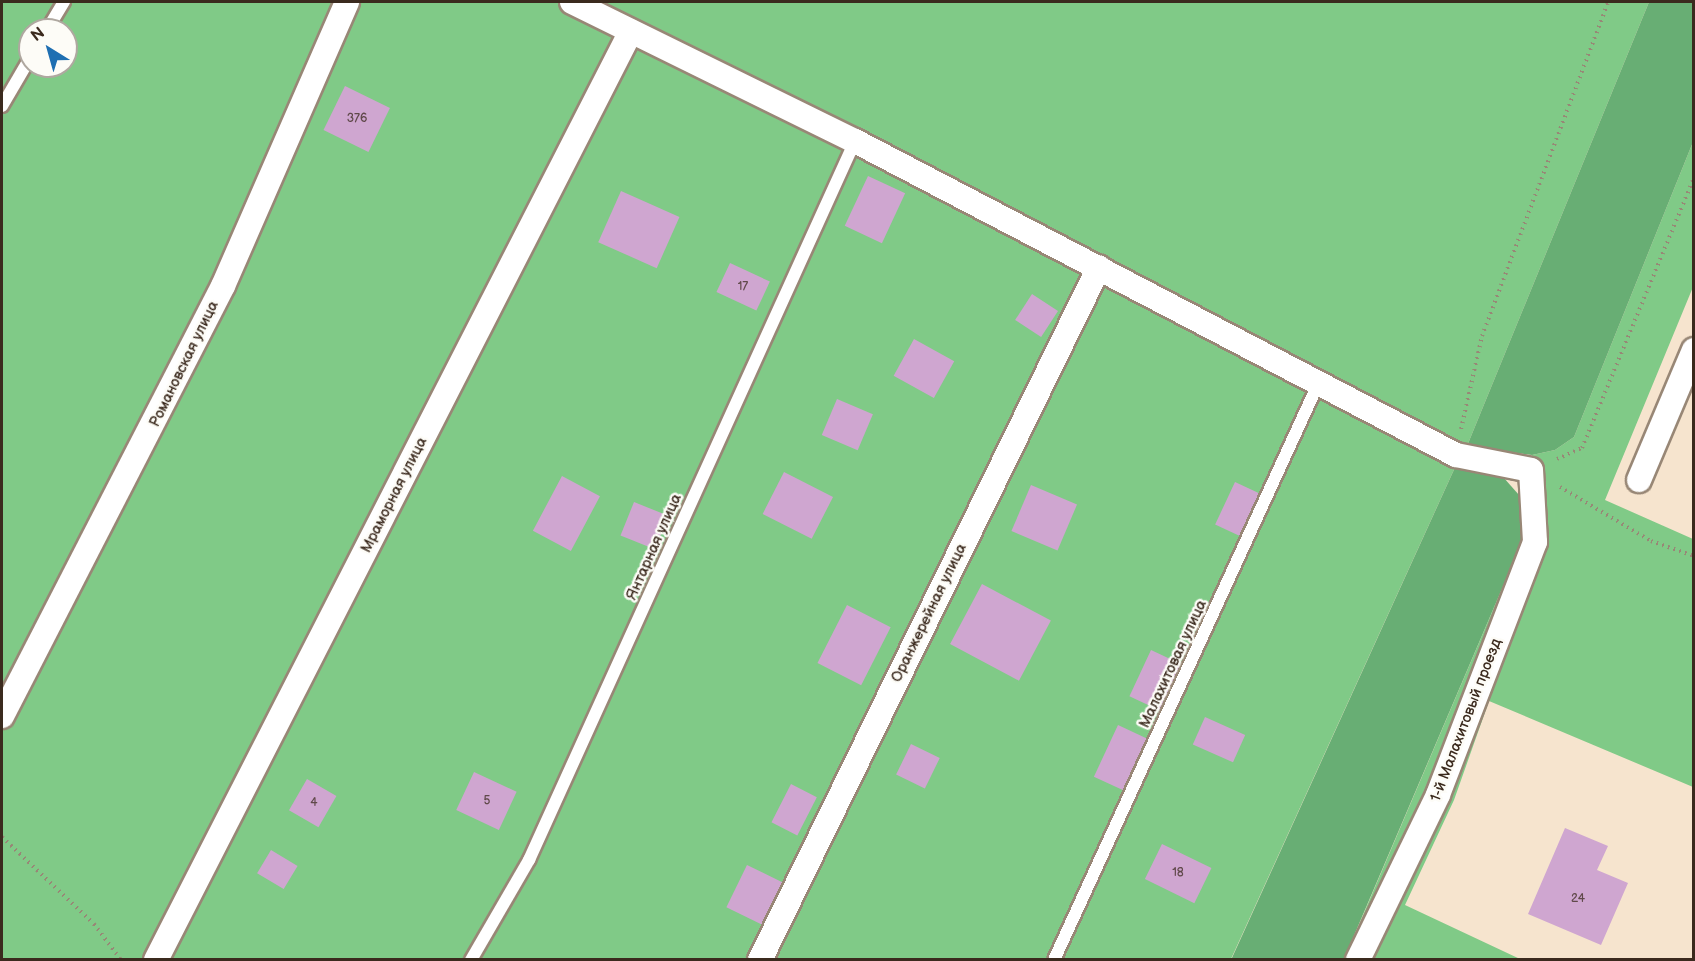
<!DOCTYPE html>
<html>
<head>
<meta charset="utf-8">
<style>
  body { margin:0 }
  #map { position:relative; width:1695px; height:961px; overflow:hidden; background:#f6e4ce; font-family:"Balsamiq Sans",sans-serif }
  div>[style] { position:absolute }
  .green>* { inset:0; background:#80ca87 }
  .forest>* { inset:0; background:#68ae74 }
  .building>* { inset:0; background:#cfa6d0; transform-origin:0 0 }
  .path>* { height:4px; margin-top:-2px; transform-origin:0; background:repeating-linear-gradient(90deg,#988776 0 1.5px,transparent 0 6px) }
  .roads { filter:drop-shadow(2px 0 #988776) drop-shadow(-2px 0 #988776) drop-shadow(0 2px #988776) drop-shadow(0 -2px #988776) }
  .service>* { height:12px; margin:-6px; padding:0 6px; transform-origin:6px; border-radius:6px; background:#fff }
  .minor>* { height:24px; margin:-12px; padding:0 12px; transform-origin:12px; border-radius:12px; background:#fff }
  span { translate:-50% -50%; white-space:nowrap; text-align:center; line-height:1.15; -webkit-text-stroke:5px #fdfcf7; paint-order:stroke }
  .number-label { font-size:12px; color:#60494a }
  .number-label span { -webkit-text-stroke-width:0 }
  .street-label { font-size:15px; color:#3b2a1e }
  .frame { position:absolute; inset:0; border:3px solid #3b2a1e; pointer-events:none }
  .north { position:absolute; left:18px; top:18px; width:60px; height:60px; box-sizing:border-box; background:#fdfcf7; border:2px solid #afa8a0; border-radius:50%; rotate:323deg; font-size:16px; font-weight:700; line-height:24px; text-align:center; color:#3b2a1e }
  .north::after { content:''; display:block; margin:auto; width:21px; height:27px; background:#1f6fb2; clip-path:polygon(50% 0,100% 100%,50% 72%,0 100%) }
</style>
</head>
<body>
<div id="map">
  <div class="green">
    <i style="clip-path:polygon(evenodd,2px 2px,570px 2px,1457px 463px,1231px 959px,2px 960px,2px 2px,30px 30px,66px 30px,66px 66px,30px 66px,30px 30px)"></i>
    <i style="clip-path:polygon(578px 2px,1649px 2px,1467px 446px)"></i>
    <i style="clip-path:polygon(1693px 142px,1693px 287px,1605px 500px,1693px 539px,1693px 787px,1489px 701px,1454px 800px,1405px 905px,1520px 959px,1344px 960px,1524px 537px,1519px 495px,1532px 455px,1555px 450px,1574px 437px)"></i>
  </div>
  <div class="forest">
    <i style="clip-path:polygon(1649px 2px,1693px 2px,1693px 142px,1574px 437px,1555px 450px,1532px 455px,1467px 446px)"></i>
    <i style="clip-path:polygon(1457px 463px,1496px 469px,1519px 495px,1524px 537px,1344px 959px,1231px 960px)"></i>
  </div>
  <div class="building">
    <i style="left:345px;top:86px;width:50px;height:49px;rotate:26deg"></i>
    <i style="left:868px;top:176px;width:41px;height:55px;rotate:25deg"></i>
    <i style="left:621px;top:191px;width:64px;height:56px;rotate:24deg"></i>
    <i style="left:730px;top:263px;width:44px;height:32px;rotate:25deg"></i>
    <i style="left:1032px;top:294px;width:31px;height:31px;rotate:33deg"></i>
    <i style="left:914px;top:339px;width:46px;height:42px;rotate:29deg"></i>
    <i style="left:837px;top:399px;width:39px;height:39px;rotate:23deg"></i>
    <i style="left:784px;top:472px;width:55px;height:47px;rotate:27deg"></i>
    <i style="left:562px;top:476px;width:43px;height:62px;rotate:28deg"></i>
    <i style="left:1235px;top:482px;width:29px;height:47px;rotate:25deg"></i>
    <i style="left:1031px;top:485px;width:50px;height:50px;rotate:23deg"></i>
    <i style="left:634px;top:502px;width:37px;height:36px;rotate:22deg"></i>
    <i style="left:982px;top:584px;width:78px;height:68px;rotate:28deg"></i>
    <i style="left:847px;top:605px;width:49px;height:65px;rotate:27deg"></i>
    <i style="left:1151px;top:650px;width:33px;height:51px;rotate:25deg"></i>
    <i style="left:1205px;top:717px;width:44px;height:30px;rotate:24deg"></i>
    <i style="left:1118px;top:725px;width:33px;height:57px;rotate:25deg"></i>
    <i style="left:911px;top:744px;width:32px;height:34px;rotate:26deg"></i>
    <i style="left:474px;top:772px;width:47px;height:42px;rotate:25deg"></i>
    <i style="left:307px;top:779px;width:34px;height:36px;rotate:30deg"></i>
    <i style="left:791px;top:784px;width:29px;height:43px;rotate:27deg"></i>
    <i style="clip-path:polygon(1565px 828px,1608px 846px,1597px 870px,1628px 883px,1601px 945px,1528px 914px)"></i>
    <i style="left:1162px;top:844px;width:55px;height:39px;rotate:26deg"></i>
    <i style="left:271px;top:850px;width:31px;height:27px;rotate:31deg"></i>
    <i style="left:747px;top:865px;width:41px;height:47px;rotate:26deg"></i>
  </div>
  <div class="path">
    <i style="left:1461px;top:429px;width:95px;rotate:-77.3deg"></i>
    <i style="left:1482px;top:336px;width:357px;rotate:-69.3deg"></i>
    <i style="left:1557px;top:459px;width:27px;rotate:-24deg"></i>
    <i style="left:1582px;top:448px;width:292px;rotate:-67.5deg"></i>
    <i style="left:1560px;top:487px;width:106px;rotate:30.7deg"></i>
    <i style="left:1651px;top:541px;width:46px;rotate:19.2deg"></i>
    <i style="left:2px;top:837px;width:127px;rotate:43.4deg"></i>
    <i style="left:94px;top:924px;width:45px;rotate:53.1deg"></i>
  </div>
  <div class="roads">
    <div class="service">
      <i style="left:47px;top:30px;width:33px;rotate:-59deg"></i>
      <i style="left:2px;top:106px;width:56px;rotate:-59.7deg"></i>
      <i style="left:471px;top:960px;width:116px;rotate:-59.9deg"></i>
      <i style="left:529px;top:860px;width:789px;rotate:-65.61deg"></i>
      <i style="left:1054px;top:960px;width:636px;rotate:-65.37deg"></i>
    </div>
    <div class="minor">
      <i style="left:572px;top:2px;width:315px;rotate:26.2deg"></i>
      <i style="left:855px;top:141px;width:678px;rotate:27.59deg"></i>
      <i style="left:1456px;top:455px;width:76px;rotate:11.3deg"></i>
      <i style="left:1531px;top:470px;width:72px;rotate:86.8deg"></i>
      <i style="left:1535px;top:542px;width:271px;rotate:111deg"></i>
      <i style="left:1438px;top:795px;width:183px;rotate:115.9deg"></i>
      <i style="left:1639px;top:480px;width:141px;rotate:-67.1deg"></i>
      <i style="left:2px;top:716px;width:483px;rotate:-62.8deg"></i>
      <i style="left:223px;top:286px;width:310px;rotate:-66.4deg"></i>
      <i style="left:156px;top:960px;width:1043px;rotate:-62.92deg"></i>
      <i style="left:760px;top:960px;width:771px;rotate:-63.93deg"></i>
    </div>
  </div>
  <div class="number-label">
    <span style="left:357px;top:119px">376</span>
    <span style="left:743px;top:287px">17</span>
    <span style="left:487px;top:801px">5</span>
    <span style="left:314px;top:803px">4</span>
    <span style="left:1178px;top:873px">18</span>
    <span style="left:1578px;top:899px">24</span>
  </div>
  <div class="street-label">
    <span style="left:184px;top:364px;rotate:-64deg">Романовская улица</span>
    <span style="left:394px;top:495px;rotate:-63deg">Мраморная улица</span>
    <span style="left:654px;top:547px;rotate:-66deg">Янтарная улица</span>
    <span style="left:929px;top:613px;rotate:-64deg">Оранжерейная улица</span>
    <span style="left:1173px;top:664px;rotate:-65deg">Малахитовая улица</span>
    <span style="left:1466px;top:720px;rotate:-69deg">1-й Малахитовый проезд</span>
  </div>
  <div class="frame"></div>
  <div class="north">N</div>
</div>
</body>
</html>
